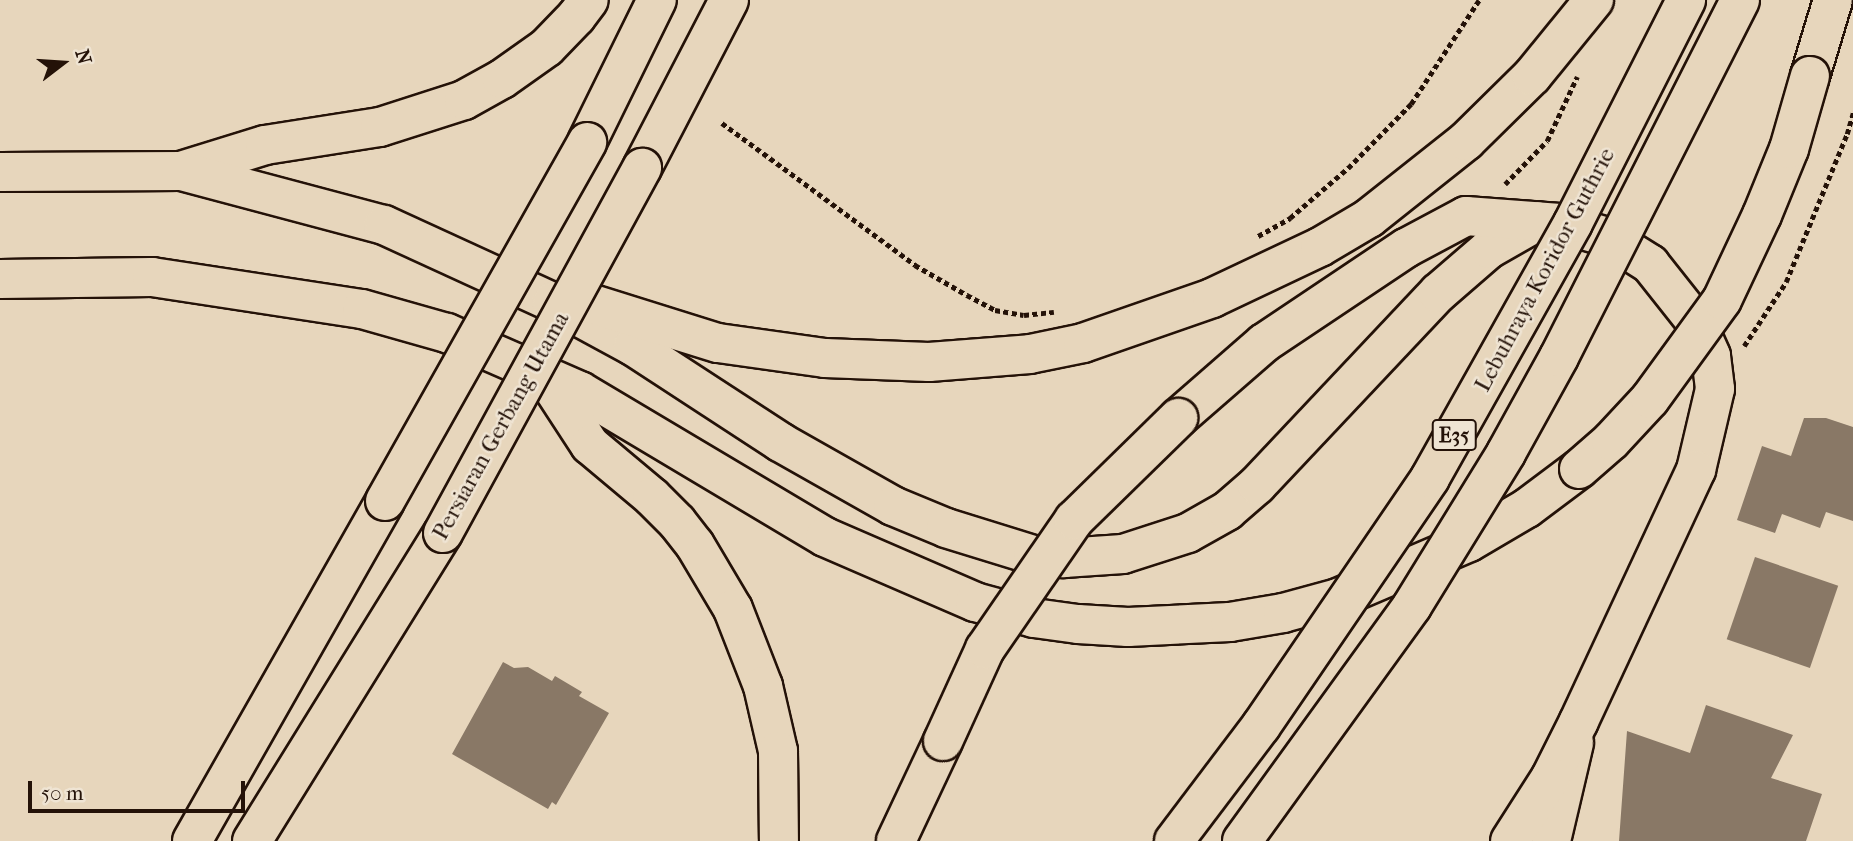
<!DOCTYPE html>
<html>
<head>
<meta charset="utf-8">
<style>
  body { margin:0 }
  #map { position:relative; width:1853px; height:841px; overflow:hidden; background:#e7d6bc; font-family:"IM FELL French Canon",serif }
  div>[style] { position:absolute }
  .building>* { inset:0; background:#897866; transform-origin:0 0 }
  .path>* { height:4.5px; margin-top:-2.25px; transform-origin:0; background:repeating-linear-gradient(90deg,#241208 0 5px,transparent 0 8.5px) }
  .roads { filter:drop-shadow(2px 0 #241208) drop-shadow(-2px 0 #241208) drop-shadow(0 2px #241208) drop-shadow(0 -2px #241208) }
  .major>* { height:38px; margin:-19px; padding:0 19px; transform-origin:19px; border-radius:19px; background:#e7d6bc }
  .highway>* { height:38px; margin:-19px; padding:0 19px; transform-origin:19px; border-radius:19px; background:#e7d6bc }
  .bridges { filter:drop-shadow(2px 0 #241208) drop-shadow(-2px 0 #241208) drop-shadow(0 2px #241208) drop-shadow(0 -2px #241208) }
  .major-bridge>* { height:38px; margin:-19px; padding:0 19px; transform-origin:19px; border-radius:19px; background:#e7d6bc }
  .highway-bridge>* { height:38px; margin:-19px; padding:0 19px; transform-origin:19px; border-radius:19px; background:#e7d6bc }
  span { translate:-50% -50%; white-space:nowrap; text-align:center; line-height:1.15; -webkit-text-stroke:5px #efe4d3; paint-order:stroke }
  .shield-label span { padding:2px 5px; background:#efe4d3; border:2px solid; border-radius:5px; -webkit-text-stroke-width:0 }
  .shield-label { font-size:21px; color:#241208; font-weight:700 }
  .street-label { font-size:23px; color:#241208 }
  .north { position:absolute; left:28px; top:28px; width:70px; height:70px; -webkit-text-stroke:5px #efe4d3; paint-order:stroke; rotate:73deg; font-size:19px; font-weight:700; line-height:28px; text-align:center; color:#241208 }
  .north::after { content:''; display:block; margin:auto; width:24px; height:32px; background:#241208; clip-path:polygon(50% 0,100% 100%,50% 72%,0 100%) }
  .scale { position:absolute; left:28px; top:781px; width:217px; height:32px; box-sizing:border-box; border:4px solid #241208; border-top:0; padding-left:9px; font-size:21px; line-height:24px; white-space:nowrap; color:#241208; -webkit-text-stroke:5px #efe4d3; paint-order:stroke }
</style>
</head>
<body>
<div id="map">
  <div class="building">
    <i style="clip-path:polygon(1804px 418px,1826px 418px,1853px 427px,1853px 521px,1826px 512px,1820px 528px,1782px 514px,1775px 533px,1737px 520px,1762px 446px,1791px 456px)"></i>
    <i style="left:1755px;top:557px;width:88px;height:87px;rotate:19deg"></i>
    <i style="clip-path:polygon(503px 662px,514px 668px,528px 667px,552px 681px,555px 676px,582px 692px,579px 696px,609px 713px,556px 805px,552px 802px,548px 809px,452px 754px)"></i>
    <i style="clip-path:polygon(1706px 705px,1793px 735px,1771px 778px,1822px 794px,1806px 841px,1619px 841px,1627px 731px,1690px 753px)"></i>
  </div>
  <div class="path">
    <i style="left:722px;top:123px;width:240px;rotate:36.3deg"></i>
    <i style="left:915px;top:265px;width:60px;rotate:30deg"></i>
    <i style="left:967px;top:295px;width:32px;rotate:28deg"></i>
    <i style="left:995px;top:310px;width:29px;rotate:10deg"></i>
    <i style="left:1024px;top:315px;width:30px;rotate:-6deg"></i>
    <i style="left:1505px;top:184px;width:60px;rotate:-45.7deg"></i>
    <i style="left:1547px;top:141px;width:71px;rotate:-64.9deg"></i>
    <i style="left:1258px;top:236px;width:37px;rotate:-29deg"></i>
    <i style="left:1290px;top:218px;width:77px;rotate:-40.8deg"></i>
    <i style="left:1348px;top:168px;width:90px;rotate:-45.5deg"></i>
    <i style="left:1411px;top:104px;width:124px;rotate:-56.8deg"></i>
    <i style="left:1744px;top:346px;width:77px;rotate:-56.7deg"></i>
    <i style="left:1786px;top:282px;width:160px;rotate:-67.6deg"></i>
    <i style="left:1847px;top:134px;width:22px;rotate:-74deg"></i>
  </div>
  <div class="roads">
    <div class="major">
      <i style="left:587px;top:142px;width:158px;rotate:-63.8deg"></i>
      <i style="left:642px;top:168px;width:189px;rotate:-62.6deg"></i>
      <i style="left:192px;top:841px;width:391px;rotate:-60.4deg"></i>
      <i style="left:252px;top:841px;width:362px;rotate:-58.2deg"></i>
      <i style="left:1551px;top:841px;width:101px;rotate:-76.8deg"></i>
    </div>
    <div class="highway">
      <i style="left:1810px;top:76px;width:79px;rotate:-73.2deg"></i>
      <i style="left:181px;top:171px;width:88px;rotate:-17.2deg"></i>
      <i style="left:265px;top:145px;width:116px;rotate:-8.9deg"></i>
      <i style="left:380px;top:127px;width:88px;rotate:-17.8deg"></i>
      <i style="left:464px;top:100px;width:43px;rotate:-28.9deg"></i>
      <i style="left:502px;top:79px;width:55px;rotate:-35.4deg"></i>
      <i style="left:547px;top:47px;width:42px;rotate:-46deg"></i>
      <i style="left:576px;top:17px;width:21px;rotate:-53deg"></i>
      <i style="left:0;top:172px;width:181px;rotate:-0.3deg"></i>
      <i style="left:181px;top:171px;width:210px;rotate:14.9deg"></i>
      <i style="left:384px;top:225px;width:185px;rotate:24.6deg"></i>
      <i style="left:552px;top:302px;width:92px;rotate:28.5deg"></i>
      <i style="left:633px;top:346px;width:176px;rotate:33.1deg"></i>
      <i style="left:780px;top:442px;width:130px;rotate:29.5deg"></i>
      <i style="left:893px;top:506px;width:57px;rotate:22.5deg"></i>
      <i style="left:946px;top:528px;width:91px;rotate:17.2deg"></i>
      <i style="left:1033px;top:555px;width:31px;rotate:6deg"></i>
      <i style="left:1064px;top:558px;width:59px;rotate:-3.9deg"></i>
      <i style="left:1123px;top:554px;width:68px;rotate:-17.9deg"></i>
      <i style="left:1188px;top:533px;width:45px;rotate:-29.4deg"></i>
      <i style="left:1227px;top:511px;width:40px;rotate:-41deg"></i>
      <i style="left:1257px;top:485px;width:264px;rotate:-46.7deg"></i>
      <i style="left:1438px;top:293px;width:67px;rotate:-40.8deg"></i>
      <i style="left:1489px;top:249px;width:56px;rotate:-29.7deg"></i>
      <i style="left:0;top:279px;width:152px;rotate:-0.8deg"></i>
      <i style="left:152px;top:277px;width:212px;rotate:8.7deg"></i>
      <i style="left:362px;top:309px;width:88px;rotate:15.8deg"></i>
      <i style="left:447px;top:333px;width:145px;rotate:23.6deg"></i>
      <i style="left:580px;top:391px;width:285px;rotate:30.8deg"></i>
      <i style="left:825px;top:537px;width:163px;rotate:23.4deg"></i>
      <i style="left:975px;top:602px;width:61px;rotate:15.2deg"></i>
      <i style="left:1034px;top:618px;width:44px;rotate:7.8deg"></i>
      <i style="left:1078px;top:624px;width:50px;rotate:3.4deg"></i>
      <i style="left:1128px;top:627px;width:102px;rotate:-2.8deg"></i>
      <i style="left:1230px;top:622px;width:54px;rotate:-9.6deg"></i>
      <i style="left:1283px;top:613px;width:57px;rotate:-15.3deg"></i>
      <i style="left:1338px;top:598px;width:142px;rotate:-23.1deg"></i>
      <i style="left:1469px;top:542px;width:67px;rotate:-30.4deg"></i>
      <i style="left:1527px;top:508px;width:65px;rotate:-36.9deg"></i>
      <i style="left:586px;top:302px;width:138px;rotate:17.3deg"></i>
      <i style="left:718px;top:343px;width:108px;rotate:8deg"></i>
      <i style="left:825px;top:358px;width:104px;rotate:2.2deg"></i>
      <i style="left:929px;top:362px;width:101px;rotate:-4.5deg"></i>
      <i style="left:1030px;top:354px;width:54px;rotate:-11.7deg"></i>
      <i style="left:1083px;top:343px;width:137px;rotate:-19.2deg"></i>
      <i style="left:1212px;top:298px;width:119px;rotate:-25.3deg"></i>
      <i style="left:1320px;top:247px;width:57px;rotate:-30.6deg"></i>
      <i style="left:1369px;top:218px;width:124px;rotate:-38.4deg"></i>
      <i style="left:1466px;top:141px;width:93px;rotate:-44.6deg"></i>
      <i style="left:1532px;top:76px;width:98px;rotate:-50.8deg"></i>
      <i style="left:543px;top:373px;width:86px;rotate:56.9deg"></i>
      <i style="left:590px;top:445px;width:81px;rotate:40deg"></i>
      <i style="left:652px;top:497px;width:35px;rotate:45deg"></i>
      <i style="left:677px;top:522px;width:29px;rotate:52deg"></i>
      <i style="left:695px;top:545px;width:74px;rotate:59.3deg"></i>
      <i style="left:733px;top:609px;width:83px;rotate:68.7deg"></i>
      <i style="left:763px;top:686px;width:67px;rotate:77deg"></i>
      <i style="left:778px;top:751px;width:90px;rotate:89.4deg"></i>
      <i style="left:1178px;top:418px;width:114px;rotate:-41.1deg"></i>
      <i style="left:1264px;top:343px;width:171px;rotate:-33.8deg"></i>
      <i style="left:1406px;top:248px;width:68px;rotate:-28.1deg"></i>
      <i style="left:1466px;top:216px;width:94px;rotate:4.3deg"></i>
      <i style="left:1560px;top:223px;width:49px;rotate:16.6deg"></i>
      <i style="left:1607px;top:237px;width:51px;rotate:32.1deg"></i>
      <i style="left:1650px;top:264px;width:74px;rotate:51.6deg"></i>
      <i style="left:1696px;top:322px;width:37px;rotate:66deg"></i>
      <i style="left:1711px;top:356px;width:33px;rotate:83deg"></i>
      <i style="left:1715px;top:389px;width:83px;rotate:103.2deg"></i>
      <i style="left:1696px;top:470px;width:277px;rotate:115deg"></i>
      <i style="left:1579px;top:721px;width:63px;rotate:116.6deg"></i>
      <i style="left:1551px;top:777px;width:76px;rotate:122.6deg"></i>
      <i style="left:896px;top:841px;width:110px;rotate:-64.8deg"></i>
    </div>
  </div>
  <div class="bridges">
    <div class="major-bridge">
      <i style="left:385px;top:501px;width:412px;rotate:-60.6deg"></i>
      <i style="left:443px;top:533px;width:416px;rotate:-61.4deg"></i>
    </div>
    <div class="highway-bridge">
      <i style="left:1579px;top:469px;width:43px;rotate:-41.2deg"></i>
      <i style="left:1611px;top:441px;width:57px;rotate:-47.1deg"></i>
      <i style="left:1650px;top:399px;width:122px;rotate:-54deg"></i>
      <i style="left:1722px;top:300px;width:94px;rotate:-64.8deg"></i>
      <i style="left:1762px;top:215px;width:71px;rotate:-67.8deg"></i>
      <i style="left:1789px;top:149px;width:76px;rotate:-74deg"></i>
      <i style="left:943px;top:741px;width:101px;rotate:-65.5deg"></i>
      <i style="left:985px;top:649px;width:157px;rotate:-55.4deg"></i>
      <i style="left:1074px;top:520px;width:146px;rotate:-44.4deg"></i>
      <i style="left:1174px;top:841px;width:144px;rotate:-52.9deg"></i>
      <i style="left:1261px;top:726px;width:300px;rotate:-55.7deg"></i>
      <i style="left:1430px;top:478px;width:292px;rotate:-60.7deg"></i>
      <i style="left:1573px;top:223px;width:250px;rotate:-63.1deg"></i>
      <i style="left:1242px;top:841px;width:290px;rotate:-54.1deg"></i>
      <i style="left:1412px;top:606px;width:180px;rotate:-58.4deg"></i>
      <i style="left:1506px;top:453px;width:110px;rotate:-61.1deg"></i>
      <i style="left:1559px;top:357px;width:400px;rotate:-63.1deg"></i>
    </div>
  </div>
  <div class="shield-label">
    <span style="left:1454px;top:435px">E35</span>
  </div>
  <div class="street-label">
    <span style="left:1545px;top:270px;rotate:-62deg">Lebuhraya Koridor Guthrie</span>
    <span style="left:501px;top:426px;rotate:-61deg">Persiaran Gerbang Utama</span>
  </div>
  <div class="north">N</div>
  <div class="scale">50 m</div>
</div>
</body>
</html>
